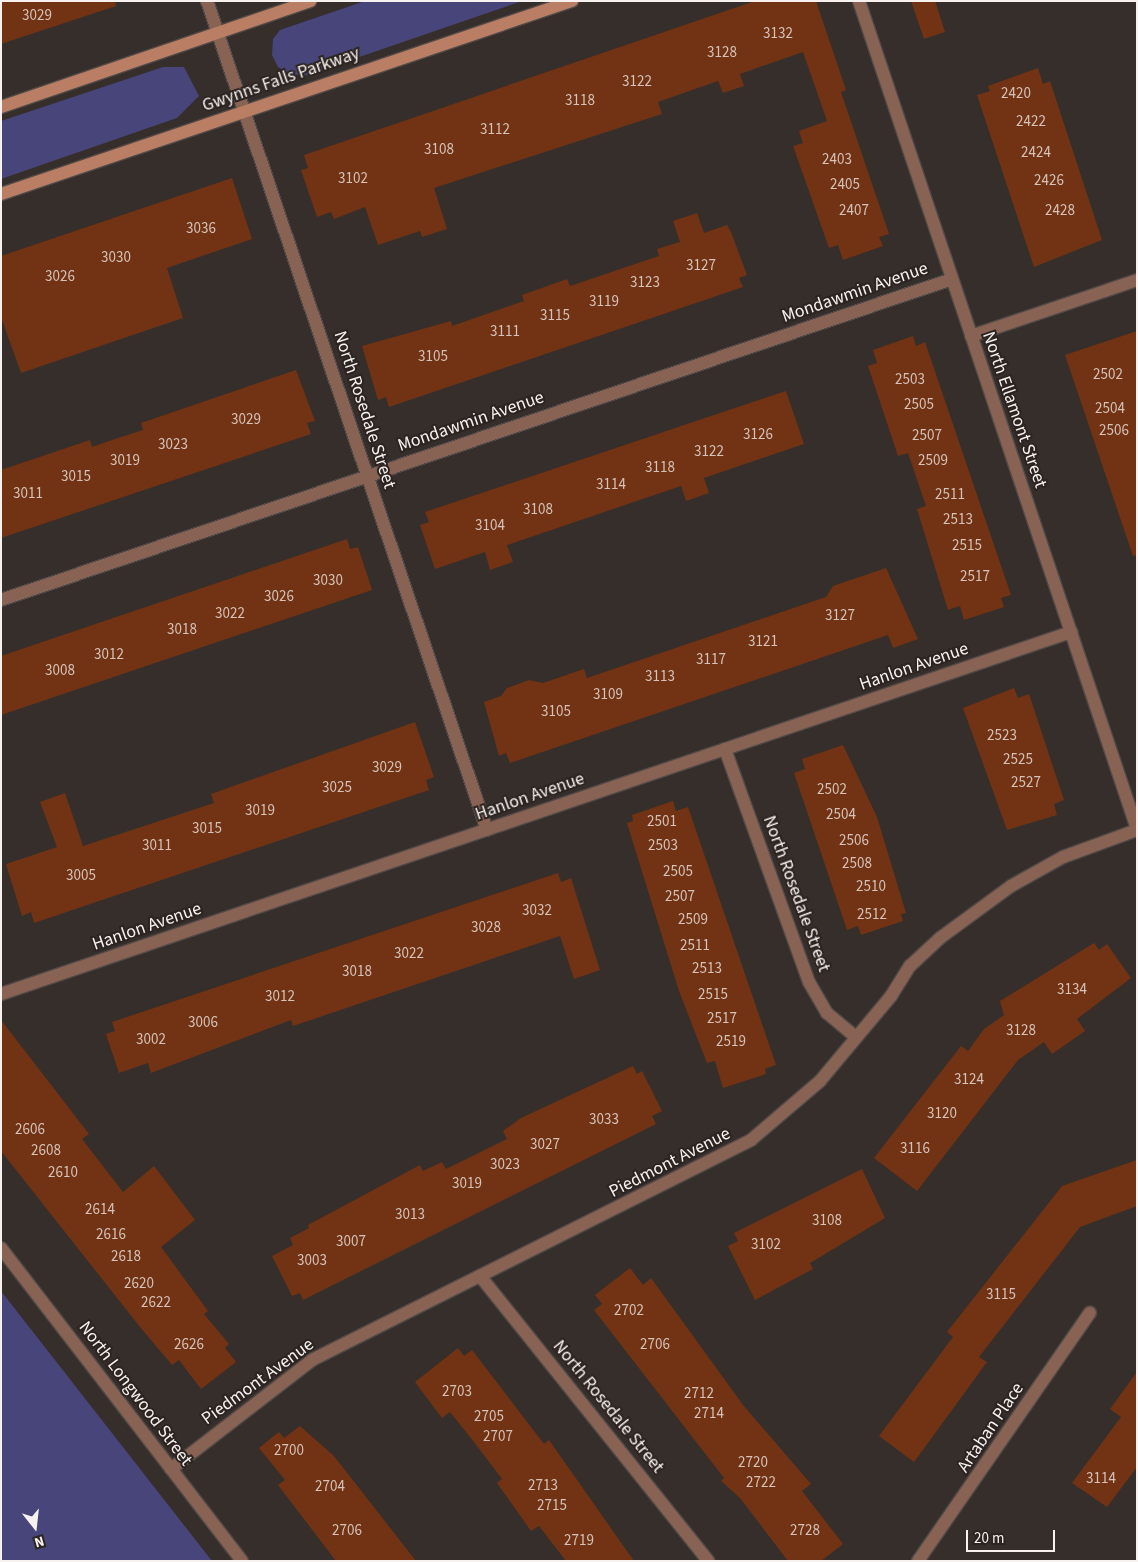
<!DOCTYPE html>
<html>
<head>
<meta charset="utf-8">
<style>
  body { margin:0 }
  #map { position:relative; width:1138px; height:1562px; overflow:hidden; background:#362e2b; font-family:"Source Sans 3",sans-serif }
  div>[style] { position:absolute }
  .green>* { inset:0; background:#474579 }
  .building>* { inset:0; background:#713313 }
  .roads { filter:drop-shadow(1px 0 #514947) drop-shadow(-1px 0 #514947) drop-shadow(0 1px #514947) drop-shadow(0 -1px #514947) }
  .street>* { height:12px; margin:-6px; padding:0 6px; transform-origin:6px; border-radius:6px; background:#886252 }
  .secondary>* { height:12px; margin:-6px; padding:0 6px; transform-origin:6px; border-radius:6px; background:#b97e63 }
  span { translate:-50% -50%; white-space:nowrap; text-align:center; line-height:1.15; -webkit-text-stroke:4px #2c2421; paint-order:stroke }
  .number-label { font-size:15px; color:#d6c2b9 }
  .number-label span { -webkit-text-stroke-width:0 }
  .street-label { font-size:18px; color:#f7f2f0 }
  .frame { position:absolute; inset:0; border:2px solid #f7f2f0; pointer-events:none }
  .north { position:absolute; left:10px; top:1502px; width:50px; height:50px; -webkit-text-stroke:4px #2c2421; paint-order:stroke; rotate:164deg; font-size:14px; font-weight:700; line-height:20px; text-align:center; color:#f7f2f0 }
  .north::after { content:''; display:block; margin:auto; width:18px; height:22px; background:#f7f2f0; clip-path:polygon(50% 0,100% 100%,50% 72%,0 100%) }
  .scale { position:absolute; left:966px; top:1530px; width:89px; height:22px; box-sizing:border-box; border:2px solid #f7f2f0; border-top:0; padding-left:6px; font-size:15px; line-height:18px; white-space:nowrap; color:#f7f2f0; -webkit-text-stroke:4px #2c2421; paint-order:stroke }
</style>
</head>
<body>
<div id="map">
  <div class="green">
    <i style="clip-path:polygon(365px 1px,522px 1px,307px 75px,291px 75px,278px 67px,272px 55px,273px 39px,280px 30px)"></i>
    <i style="clip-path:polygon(163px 67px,184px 67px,199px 96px,177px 118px,1px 179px,1px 121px)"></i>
    <i style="clip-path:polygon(1px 1291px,212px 1561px,1px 1561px)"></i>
  </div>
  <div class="building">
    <i style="clip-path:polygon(1px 1px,115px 1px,116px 6px,1px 44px)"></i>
    <i style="clip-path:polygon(755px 1px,816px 1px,846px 90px,841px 92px,889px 234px,879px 237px,883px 246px,843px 260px,838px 245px,829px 248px,793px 146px,803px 143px,799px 131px,827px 121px,803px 52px,740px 74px,744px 86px,723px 93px,718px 81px,658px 102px,662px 114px,434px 188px,447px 229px,422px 237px,420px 231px,378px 245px,365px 207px,334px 219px,331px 212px,317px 217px,301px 170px,308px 168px,304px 155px)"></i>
    <i style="clip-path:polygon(911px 1px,935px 1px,945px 32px,924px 39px)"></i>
    <i style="clip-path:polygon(1038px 68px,1043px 84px,1050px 81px,1102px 240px,1034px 267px,977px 95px,990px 91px,988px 86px)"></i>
    <i style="clip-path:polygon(232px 178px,252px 239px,167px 268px,183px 318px,21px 373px,1px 317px,1px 256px)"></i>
    <i style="clip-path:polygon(697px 213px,704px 233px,727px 225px,731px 232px,747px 275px,739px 278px,743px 287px,389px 407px,386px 397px,378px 400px,362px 346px,451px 321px,452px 326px,524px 301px,522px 295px,567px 279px,570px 286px,659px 256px,657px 249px,680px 242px,673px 221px)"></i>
    <i style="clip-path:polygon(1137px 331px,1137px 555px,1133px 556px,1065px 355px)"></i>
    <i style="clip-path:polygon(913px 336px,916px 346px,925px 342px,1011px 595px,1001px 598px,1004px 607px,964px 620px,960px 606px,948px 610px,917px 509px,926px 506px,908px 453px,898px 456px,868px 366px,877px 363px,873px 350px)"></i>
    <i style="clip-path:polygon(296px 370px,315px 421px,307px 423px,311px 434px,1px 538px,1px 470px,90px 440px,92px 447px,115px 439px,143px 430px,141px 423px)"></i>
    <i style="clip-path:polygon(786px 391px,804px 444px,704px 478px,709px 493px,686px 501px,681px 486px,507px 545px,513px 562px,490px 570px,485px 552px,435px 569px,420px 525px,429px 522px,425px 512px)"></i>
    <i style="clip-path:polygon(347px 539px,350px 549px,358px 547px,372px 590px,1px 715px,1px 656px)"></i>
    <i style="clip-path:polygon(886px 568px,918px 639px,893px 648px,888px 635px,510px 763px,506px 753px,499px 756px,484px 702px,501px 696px,507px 688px,529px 680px,543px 683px,584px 669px,587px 678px,826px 597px,833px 586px)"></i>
    <i style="clip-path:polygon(1014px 688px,1018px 698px,1029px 694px,1064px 800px,1054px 804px,1057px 815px,1007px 830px,963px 708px)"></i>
    <i style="clip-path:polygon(415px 722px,434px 777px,426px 780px,429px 790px,34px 923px,31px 912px,22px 916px,6px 864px,57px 847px,40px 802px,65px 793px,83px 846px,214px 803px,211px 794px)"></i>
    <i style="clip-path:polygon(843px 745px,877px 817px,906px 913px,901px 914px,903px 921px,861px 935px,858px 926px,847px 930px,794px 773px,805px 769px,802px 759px)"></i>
    <i style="clip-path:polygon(673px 801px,676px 811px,688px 807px,776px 1065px,765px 1069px,766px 1074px,723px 1088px,715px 1061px,707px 1063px,679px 991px,627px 823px,633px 821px,632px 815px)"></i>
    <i style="clip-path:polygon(558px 873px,561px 882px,571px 878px,600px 970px,574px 979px,560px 936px,293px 1026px,291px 1020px,151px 1073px,148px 1063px,119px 1073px,106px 1034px,115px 1031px,112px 1022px)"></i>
    <i style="clip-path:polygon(1094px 943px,1099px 950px,1107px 944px,1131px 978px,1077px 1019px,1085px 1031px,1052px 1054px,1044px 1042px,1018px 1060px,917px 1191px,874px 1158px,961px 1046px,968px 1051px,984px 1029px,1004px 1015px,1000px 1001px)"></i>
    <i style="clip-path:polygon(1px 1020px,89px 1134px,82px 1139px,123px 1192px,154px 1166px,195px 1220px,161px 1247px,208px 1311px,204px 1314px,229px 1344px,225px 1348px,236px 1362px,201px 1389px,179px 1360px,172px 1365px,140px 1327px,1px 1151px)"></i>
    <i style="clip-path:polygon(633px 1066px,637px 1074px,642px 1071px,662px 1111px,652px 1116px,656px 1124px,303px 1300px,300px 1293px,292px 1296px,272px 1256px,293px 1245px,290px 1238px,309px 1228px,308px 1225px,420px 1165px,423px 1171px,442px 1162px,446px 1169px,507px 1139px,503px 1131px,521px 1118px)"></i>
    <i style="clip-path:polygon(1137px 1160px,1137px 1206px,1080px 1227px,979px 1357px,987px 1362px,914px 1462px,879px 1436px,953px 1337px,947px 1332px,1062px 1186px)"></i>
    <i style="clip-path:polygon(862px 1169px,885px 1218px,810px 1263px,813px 1269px,755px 1300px,728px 1246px,738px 1241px,734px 1233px)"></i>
    <i style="clip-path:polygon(630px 1268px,643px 1285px,651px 1278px,743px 1405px,811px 1484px,802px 1491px,843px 1544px,821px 1561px,788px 1561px,740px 1498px,721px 1481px,724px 1478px,594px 1310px,602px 1304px,595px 1295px)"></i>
    <i style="clip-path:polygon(458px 1348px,464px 1356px,472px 1350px,544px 1444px,549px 1440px,634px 1561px,566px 1561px,539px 1526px,531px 1531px,497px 1483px,502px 1479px,474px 1442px,450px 1412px,442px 1418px,415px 1382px)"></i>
    <i style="clip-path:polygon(1137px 1372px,1137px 1467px,1107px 1507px,1072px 1483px,1121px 1417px,1110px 1409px)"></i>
    <i style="clip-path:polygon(300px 1426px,334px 1456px,416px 1561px,336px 1561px,278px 1485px,285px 1480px,259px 1448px,279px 1432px,284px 1438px)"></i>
  </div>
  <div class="roads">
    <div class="street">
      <i style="left:207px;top:1px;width:875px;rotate:71.34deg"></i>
      <i style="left:859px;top:1px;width:873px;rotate:71.44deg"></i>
      <i style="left:971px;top:336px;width:175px;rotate:-18.6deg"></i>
      <i style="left:1px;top:600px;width:1004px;rotate:-18.65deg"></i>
      <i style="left:725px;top:749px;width:248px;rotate:70.2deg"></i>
      <i style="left:809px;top:982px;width:36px;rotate:60deg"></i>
      <i style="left:827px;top:1013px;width:38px;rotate:40deg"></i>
      <i style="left:1px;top:994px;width:1130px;rotate:-18.69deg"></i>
      <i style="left:1px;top:1248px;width:395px;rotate:52.4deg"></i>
      <i style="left:480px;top:1276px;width:365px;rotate:51.3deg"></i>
      <i style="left:171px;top:1469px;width:178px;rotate:-37.7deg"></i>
      <i style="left:312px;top:1360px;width:491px;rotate:-26.6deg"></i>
      <i style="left:751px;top:1140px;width:91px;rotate:-40.5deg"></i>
      <i style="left:820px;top:1081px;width:111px;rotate:-50.1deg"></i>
      <i style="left:891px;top:996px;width:36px;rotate:-58deg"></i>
      <i style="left:910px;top:966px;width:41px;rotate:-43deg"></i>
      <i style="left:940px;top:938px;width:88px;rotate:-36.2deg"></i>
      <i style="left:1011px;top:886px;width:60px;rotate:-29.1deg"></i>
      <i style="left:1063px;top:857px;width:79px;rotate:-20deg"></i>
      <i style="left:918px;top:1561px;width:302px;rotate:-55.3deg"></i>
    </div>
    <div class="secondary">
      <i style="left:1px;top:107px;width:327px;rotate:-18.9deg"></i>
      <i style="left:1px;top:194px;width:603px;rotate:-18.68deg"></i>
    </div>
  </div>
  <div class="number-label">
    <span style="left:37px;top:16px">3029</span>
    <span style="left:778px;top:34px">3132</span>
    <span style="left:722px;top:53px">3128</span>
    <span style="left:637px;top:82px">3122</span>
    <span style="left:1016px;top:94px">2420</span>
    <span style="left:580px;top:101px">3118</span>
    <span style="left:1031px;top:122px">2422</span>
    <span style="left:495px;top:130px">3112</span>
    <span style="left:439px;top:150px">3108</span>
    <span style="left:1036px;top:153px">2424</span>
    <span style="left:837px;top:160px">2403</span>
    <span style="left:353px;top:179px">3102</span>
    <span style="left:1049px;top:181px">2426</span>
    <span style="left:845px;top:185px">2405</span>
    <span style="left:854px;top:211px">2407</span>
    <span style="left:1060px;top:211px">2428</span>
    <span style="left:201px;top:229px">3036</span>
    <span style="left:116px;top:258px">3030</span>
    <span style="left:701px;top:266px">3127</span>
    <span style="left:60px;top:277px">3026</span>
    <span style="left:645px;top:283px">3123</span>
    <span style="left:604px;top:302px">3119</span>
    <span style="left:555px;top:316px">3115</span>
    <span style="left:505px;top:332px">3111</span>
    <span style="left:433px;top:357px">3105</span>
    <span style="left:1108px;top:375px">2502</span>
    <span style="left:910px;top:380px">2503</span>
    <span style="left:919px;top:405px">2505</span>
    <span style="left:1110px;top:409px">2504</span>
    <span style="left:246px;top:420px">3029</span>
    <span style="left:1114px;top:431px">2506</span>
    <span style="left:758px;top:435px">3126</span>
    <span style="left:927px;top:436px">2507</span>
    <span style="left:173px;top:445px">3023</span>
    <span style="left:709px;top:452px">3122</span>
    <span style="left:125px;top:461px">3019</span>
    <span style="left:933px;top:461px">2509</span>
    <span style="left:660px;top:468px">3118</span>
    <span style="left:76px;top:477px">3015</span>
    <span style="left:611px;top:485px">3114</span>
    <span style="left:28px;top:494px">3011</span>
    <span style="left:950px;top:495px">2511</span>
    <span style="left:538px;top:510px">3108</span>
    <span style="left:958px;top:520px">2513</span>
    <span style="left:490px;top:526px">3104</span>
    <span style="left:967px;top:546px">2515</span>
    <span style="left:975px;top:577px">2517</span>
    <span style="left:328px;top:581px">3030</span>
    <span style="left:279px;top:597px">3026</span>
    <span style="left:230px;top:614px">3022</span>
    <span style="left:840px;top:616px">3127</span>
    <span style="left:182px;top:630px">3018</span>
    <span style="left:763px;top:642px">3121</span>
    <span style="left:109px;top:655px">3012</span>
    <span style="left:711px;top:660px">3117</span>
    <span style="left:60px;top:671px">3008</span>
    <span style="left:660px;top:677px">3113</span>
    <span style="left:608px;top:695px">3109</span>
    <span style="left:556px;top:712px">3105</span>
    <span style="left:1002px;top:736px">2523</span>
    <span style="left:1018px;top:760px">2525</span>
    <span style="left:387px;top:768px">3029</span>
    <span style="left:1026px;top:783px">2527</span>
    <span style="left:337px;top:788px">3025</span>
    <span style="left:832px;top:790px">2502</span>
    <span style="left:260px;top:811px">3019</span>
    <span style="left:841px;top:815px">2504</span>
    <span style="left:662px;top:822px">2501</span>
    <span style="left:207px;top:829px">3015</span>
    <span style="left:854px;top:841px">2506</span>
    <span style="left:157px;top:846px">3011</span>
    <span style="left:663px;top:846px">2503</span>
    <span style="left:857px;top:864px">2508</span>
    <span style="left:678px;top:872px">2505</span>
    <span style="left:81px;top:876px">3005</span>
    <span style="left:871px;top:887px">2510</span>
    <span style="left:680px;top:897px">2507</span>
    <span style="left:537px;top:911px">3032</span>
    <span style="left:872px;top:915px">2512</span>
    <span style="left:693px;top:920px">2509</span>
    <span style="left:486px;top:928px">3028</span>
    <span style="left:695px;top:946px">2511</span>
    <span style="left:409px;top:954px">3022</span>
    <span style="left:707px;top:969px">2513</span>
    <span style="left:357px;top:972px">3018</span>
    <span style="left:1072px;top:990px">3134</span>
    <span style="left:713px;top:995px">2515</span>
    <span style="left:280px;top:997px">3012</span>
    <span style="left:722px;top:1019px">2517</span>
    <span style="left:203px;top:1023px">3006</span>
    <span style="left:1021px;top:1031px">3128</span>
    <span style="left:151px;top:1040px">3002</span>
    <span style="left:731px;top:1042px">2519</span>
    <span style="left:969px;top:1080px">3124</span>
    <span style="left:942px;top:1114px">3120</span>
    <span style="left:604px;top:1120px">3033</span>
    <span style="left:30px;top:1130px">2606</span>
    <span style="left:545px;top:1145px">3027</span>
    <span style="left:915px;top:1149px">3116</span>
    <span style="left:46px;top:1151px">2608</span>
    <span style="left:505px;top:1165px">3023</span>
    <span style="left:63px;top:1173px">2610</span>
    <span style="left:467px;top:1184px">3019</span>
    <span style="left:100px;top:1210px">2614</span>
    <span style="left:410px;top:1215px">3013</span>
    <span style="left:827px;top:1221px">3108</span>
    <span style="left:111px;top:1235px">2616</span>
    <span style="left:351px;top:1242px">3007</span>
    <span style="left:766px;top:1245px">3102</span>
    <span style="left:126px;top:1257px">2618</span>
    <span style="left:312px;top:1261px">3003</span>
    <span style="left:139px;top:1284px">2620</span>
    <span style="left:1001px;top:1295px">3115</span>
    <span style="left:156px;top:1303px">2622</span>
    <span style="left:629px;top:1311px">2702</span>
    <span style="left:189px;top:1345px">2626</span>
    <span style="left:655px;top:1345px">2706</span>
    <span style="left:457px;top:1392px">2703</span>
    <span style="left:699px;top:1394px">2712</span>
    <span style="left:709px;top:1414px">2714</span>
    <span style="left:489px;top:1417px">2705</span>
    <span style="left:498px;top:1437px">2707</span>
    <span style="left:289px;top:1451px">2700</span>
    <span style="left:753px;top:1463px">2720</span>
    <span style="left:1101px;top:1479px">3114</span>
    <span style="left:761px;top:1483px">2722</span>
    <span style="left:543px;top:1486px">2713</span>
    <span style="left:330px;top:1487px">2704</span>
    <span style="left:552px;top:1506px">2715</span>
    <span style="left:347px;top:1531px">2706</span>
    <span style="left:805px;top:1531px">2728</span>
    <span style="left:579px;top:1541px">2719</span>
  </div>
  <div class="street-label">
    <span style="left:281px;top:80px;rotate:-19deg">Gwynns Falls Parkway</span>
    <span style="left:855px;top:293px;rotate:-19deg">Mondawmin Avenue</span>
    <span style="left:364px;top:410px;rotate:72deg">North Rosedale Street</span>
    <span style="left:1014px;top:410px;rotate:71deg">North Ellamont Street</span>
    <span style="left:471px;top:422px;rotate:-19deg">Mondawmin Avenue</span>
    <span style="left:914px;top:667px;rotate:-19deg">Hanlon Avenue</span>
    <span style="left:530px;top:797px;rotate:-19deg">Hanlon Avenue</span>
    <span style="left:796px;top:894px;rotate:70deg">North Rosedale Street</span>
    <span style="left:147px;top:927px;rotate:-19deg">Hanlon Avenue</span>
    <span style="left:670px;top:1163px;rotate:-27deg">Piedmont Avenue</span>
    <span style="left:258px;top:1382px;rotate:-36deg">Piedmont Avenue</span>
    <span style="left:135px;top:1394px;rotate:53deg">North Longwood Street</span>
    <span style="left:608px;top:1407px;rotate:51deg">North Rosedale Street</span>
    <span style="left:991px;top:1428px;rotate:-56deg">Artaban Place</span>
  </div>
  <div class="frame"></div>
  <div class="north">N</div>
  <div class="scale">20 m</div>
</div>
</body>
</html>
